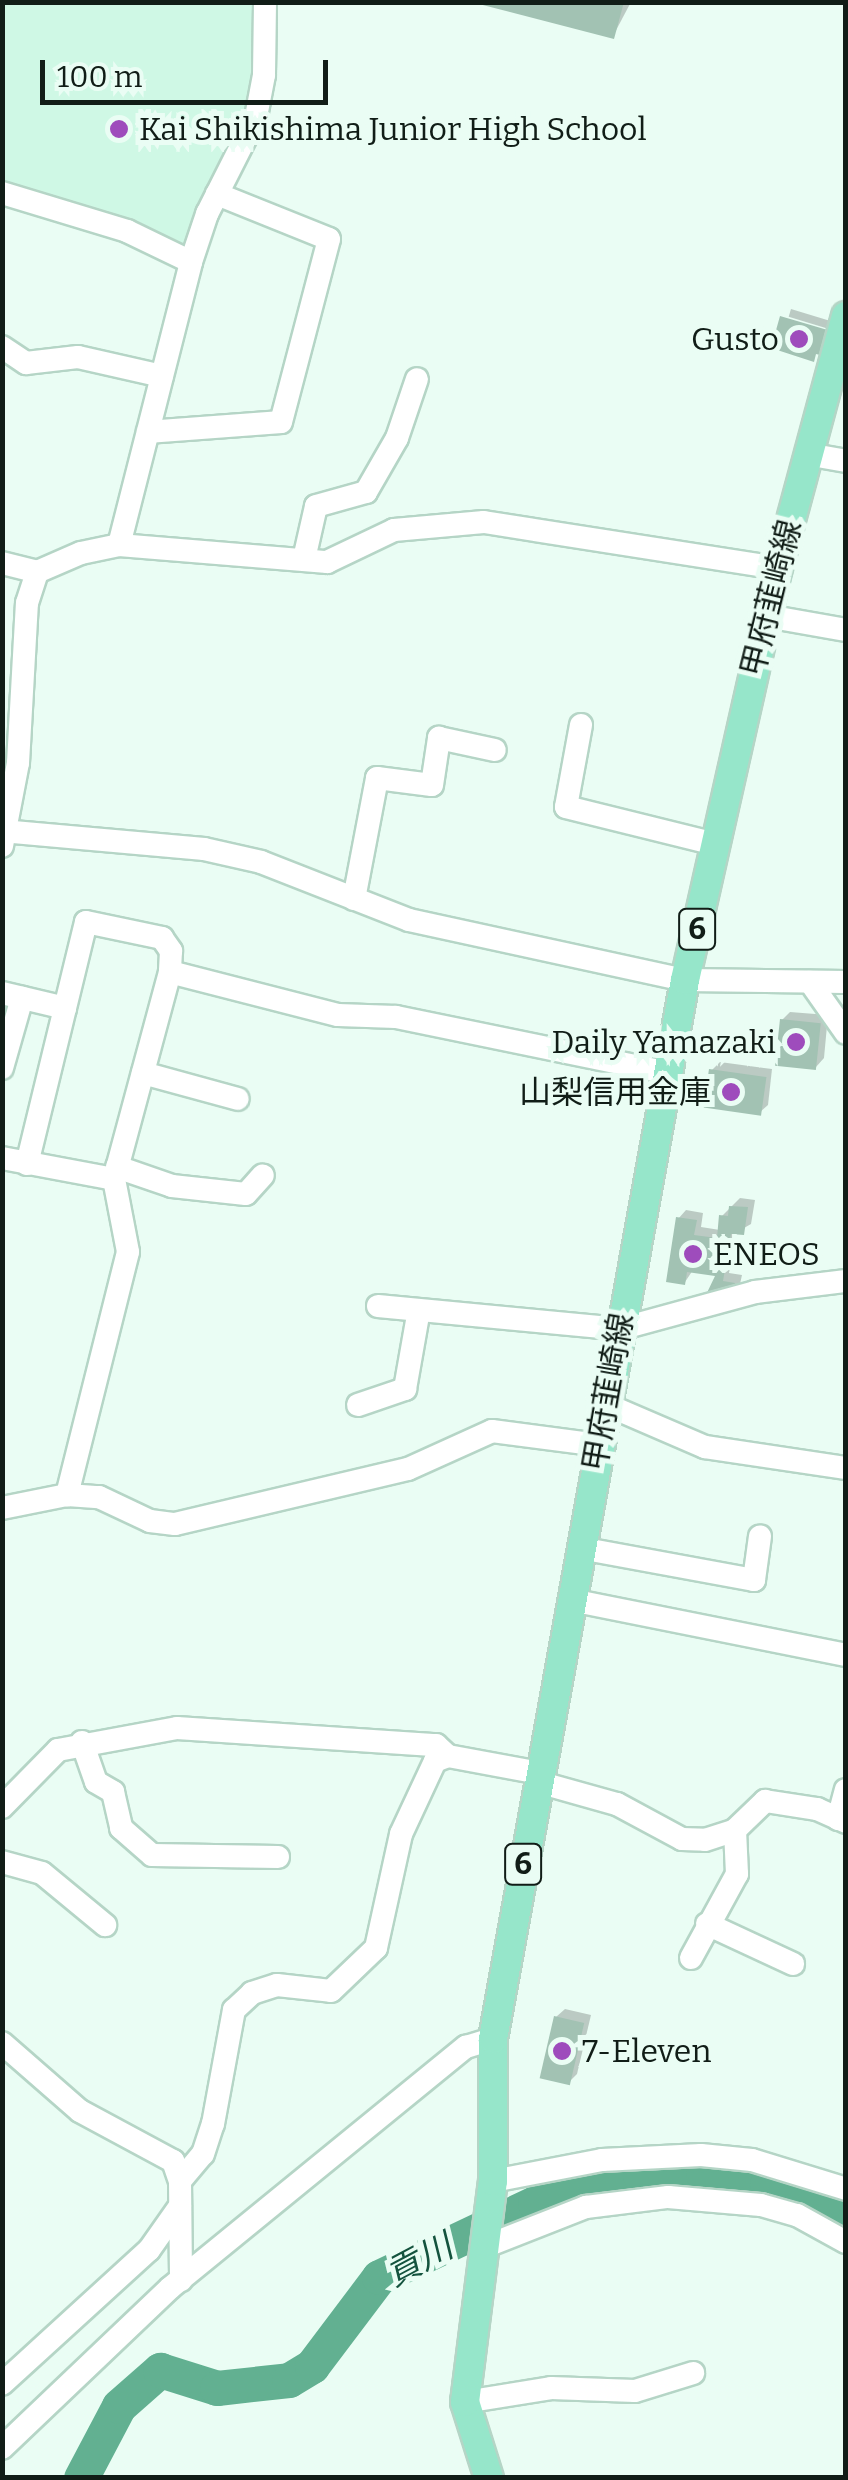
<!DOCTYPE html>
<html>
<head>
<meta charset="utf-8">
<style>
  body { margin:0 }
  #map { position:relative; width:848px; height:2480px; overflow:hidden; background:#eafdf4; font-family:Bitter,"Noto Sans JP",serif }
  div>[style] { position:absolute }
  .built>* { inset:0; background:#cff8e5 }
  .shadow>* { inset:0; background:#0003; transform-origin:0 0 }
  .river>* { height:35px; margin:-17.5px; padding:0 17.5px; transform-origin:17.5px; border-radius:17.5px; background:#62b091 }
  .building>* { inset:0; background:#a2c2b3; transform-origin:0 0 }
  .roads { filter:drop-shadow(2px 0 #b5d5c6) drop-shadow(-2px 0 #b5d5c6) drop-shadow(0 2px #b5d5c6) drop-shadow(0 -2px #b5d5c6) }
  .minor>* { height:22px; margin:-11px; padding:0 11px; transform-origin:11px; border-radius:11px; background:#fff }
  .major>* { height:28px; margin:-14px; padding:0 14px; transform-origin:14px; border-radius:14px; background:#96e6ca }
  .dots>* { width:28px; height:28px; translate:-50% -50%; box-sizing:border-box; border:5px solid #eafdf4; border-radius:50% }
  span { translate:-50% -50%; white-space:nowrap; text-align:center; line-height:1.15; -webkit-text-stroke:10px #eafdf4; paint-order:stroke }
  .shield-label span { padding:2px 8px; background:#eafdf4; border:2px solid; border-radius:8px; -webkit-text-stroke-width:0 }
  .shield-label { font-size:30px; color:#111d17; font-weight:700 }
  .poi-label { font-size:32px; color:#111d17 }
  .left { translate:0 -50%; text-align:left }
  .right { translate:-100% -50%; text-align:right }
  .street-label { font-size:32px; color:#111d17 }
  .water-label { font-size:35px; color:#14533e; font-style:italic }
  .frame { position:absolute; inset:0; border:5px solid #111d17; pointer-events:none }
  .scale { position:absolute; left:40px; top:60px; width:288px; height:45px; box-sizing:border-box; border:5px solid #111d17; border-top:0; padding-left:12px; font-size:30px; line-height:35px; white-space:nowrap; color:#111d17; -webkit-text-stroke:8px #eafdf4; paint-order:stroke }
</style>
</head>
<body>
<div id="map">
  <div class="built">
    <i style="clip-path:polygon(2px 3px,260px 3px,258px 61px,247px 111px,183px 250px,120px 220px,3px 183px)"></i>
  </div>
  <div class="shadow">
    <i style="clip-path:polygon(480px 2px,631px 2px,613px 36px)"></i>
    <i style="left:791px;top:309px;width:49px;height:8px;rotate:17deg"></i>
    <i style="clip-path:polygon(790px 1012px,828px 1015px,824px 1058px,816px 1067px,782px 1020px)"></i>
    <i style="clip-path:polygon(720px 1062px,772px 1069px,768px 1105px,759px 1113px,712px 1070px)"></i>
    <i style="clip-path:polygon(740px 1198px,755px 1200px,751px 1224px,737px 1232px,729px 1273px,742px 1275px,740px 1284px,732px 1293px,708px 1296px,719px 1274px,693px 1270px,685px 1282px,678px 1219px,686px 1210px,703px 1213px,701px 1227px,720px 1230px,722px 1216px)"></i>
    <i style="clip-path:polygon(565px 2009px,591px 2015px,577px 2074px,569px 2082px,556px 2017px)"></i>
  </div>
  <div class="river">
    <i style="left:81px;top:2478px;width:81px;rotate:-62.2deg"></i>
    <i style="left:119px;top:2406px;width:55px;rotate:-41.3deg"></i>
    <i style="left:160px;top:2370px;width:60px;rotate:17.5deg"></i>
    <i style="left:217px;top:2388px;width:72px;rotate:-6.3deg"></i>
    <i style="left:289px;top:2380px;width:27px;rotate:-31deg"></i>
    <i style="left:312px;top:2366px;width:111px;rotate:-53deg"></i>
    <i style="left:379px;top:2277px;width:173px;rotate:-25.4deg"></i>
    <i style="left:535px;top:2203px;width:109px;rotate:-14.9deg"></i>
    <i style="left:640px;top:2175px;width:63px;rotate:-0.9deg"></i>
    <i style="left:703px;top:2174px;width:65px;rotate:8.9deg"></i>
    <i style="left:767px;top:2184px;width:84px;rotate:19.5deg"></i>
  </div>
  <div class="building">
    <i style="clip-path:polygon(471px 2px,624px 2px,614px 39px)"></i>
    <i style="clip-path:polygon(780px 316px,831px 331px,824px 356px,816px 354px,814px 362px,771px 348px)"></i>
    <i style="left:780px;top:1019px;width:41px;height:47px;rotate:6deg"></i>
    <i style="left:709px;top:1069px;width:58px;height:39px;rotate:8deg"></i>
    <i style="clip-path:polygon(729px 1206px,748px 1207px,744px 1235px,731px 1234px,723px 1281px,735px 1283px,733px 1295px,704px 1299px,715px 1276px,687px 1272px,685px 1285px,666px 1282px,676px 1217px,697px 1220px,694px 1235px,717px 1238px,719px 1215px,728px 1216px)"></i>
    <i style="left:554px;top:2016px;width:31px;height:64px;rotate:13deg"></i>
  </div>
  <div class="roads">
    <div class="minor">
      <i style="left:2px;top:193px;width:131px;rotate:16.9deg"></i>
      <i style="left:127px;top:231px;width:71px;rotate:25.8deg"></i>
      <i style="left:2px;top:347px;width:29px;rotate:34deg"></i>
      <i style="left:26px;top:363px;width:52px;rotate:-6.6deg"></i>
      <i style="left:78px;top:357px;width:86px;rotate:12.7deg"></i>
      <i style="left:148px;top:432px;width:133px;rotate:-4.3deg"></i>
      <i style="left:281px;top:422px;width:189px;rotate:-75.3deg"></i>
      <i style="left:329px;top:239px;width:121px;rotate:-158.1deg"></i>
      <i style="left:807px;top:454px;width:40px;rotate:10deg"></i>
      <i style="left:119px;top:545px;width:292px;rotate:-75.7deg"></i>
      <i style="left:191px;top:262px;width:51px;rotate:-71.6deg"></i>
      <i style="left:207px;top:214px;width:109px;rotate:-63.2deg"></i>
      <i style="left:256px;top:117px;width:43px;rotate:-79.2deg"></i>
      <i style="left:264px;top:75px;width:73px;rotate:-89.2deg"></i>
      <i style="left:304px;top:559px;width:54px;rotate:-77.2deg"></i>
      <i style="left:316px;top:506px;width:52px;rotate:-15.6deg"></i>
      <i style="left:366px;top:492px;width:62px;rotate:-60.1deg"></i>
      <i style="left:397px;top:438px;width:62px;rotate:-71.3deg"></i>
      <i style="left:2px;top:563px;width:36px;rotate:14deg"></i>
      <i style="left:767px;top:616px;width:80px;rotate:10deg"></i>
      <i style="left:581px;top:725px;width:83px;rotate:100.4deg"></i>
      <i style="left:566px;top:807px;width:154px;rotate:13.9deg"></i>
      <i style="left:2px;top:831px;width:203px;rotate:5.1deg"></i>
      <i style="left:204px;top:849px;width:58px;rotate:12.8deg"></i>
      <i style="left:261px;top:862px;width:159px;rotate:21.4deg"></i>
      <i style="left:409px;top:920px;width:282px;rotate:12.3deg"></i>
      <i style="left:685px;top:980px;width:161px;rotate:0.7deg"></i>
      <i style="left:2px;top:846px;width:85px;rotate:-79.1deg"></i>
      <i style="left:18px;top:763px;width:160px;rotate:-86.8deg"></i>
      <i style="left:27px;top:603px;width:33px;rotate:-72deg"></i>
      <i style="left:37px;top:572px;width:48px;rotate:-23.4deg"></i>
      <i style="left:81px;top:553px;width:39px;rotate:-12deg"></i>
      <i style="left:119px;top:545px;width:209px;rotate:4.7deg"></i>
      <i style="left:327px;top:562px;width:74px;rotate:-25.5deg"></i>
      <i style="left:394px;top:530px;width:90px;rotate:-5.1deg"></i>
      <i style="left:484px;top:522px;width:298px;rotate:8.9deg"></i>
      <i style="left:354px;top:899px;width:123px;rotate:-79.2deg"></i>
      <i style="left:377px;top:778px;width:55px;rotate:7.3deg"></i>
      <i style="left:432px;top:785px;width:48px;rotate:-81.5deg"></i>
      <i style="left:439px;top:738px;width:57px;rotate:12.1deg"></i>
      <i style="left:170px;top:972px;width:173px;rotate:14.4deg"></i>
      <i style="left:338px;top:1015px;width:58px;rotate:2deg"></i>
      <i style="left:396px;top:1017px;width:278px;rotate:11.6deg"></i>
      <i style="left:810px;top:982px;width:62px;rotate:54.8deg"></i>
      <i style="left:2px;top:993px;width:65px;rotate:13.4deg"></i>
      <i style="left:2px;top:1068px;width:73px;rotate:-74.1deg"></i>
      <i style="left:143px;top:1073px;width:98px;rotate:15.3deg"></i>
      <i style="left:2px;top:1158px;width:114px;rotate:10.6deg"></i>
      <i style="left:27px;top:1164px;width:249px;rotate:-76.3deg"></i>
      <i style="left:86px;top:922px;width:78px;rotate:11.9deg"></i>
      <i style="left:162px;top:938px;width:16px;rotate:55deg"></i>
      <i style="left:171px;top:951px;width:21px;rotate:93deg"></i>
      <i style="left:170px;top:972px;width:214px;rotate:105.1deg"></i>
      <i style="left:114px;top:1179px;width:74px;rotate:79.1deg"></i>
      <i style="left:128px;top:1252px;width:251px;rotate:104.1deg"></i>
      <i style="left:117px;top:1167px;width:58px;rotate:19.1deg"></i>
      <i style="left:172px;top:1186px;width:74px;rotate:6.2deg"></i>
      <i style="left:246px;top:1194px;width:25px;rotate:-48deg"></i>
      <i style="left:378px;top:1306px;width:243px;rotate:5.4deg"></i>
      <i style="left:620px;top:1329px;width:140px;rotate:-15.3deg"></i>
      <i style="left:755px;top:1292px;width:92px;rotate:-6.9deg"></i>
      <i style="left:605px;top:1404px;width:109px;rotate:23.3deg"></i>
      <i style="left:705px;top:1447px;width:143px;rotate:8.5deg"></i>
      <i style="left:358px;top:1405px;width:50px;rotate:-18.8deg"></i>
      <i style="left:405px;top:1389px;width:80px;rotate:-80deg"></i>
      <i style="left:2px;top:1508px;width:66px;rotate:-11.3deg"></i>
      <i style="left:67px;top:1495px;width:32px;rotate:4deg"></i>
      <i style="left:99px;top:1497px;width:56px;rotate:25.2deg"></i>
      <i style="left:150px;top:1521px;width:25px;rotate:7deg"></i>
      <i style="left:175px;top:1524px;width:239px;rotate:-13.3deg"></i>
      <i style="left:408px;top:1469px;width:92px;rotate:-24.3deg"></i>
      <i style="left:492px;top:1431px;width:107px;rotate:7.5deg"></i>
      <i style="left:580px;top:1548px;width:177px;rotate:10.4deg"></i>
      <i style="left:754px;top:1580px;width:44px;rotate:-82.2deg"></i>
      <i style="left:571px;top:1600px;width:280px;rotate:11.3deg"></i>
      <i style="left:82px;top:1742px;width:42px;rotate:70.7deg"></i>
      <i style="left:96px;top:1782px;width:20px;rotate:30deg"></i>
      <i style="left:113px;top:1792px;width:37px;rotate:77deg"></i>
      <i style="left:121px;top:1828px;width:41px;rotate:41.1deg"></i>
      <i style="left:152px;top:1855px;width:126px;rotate:0.9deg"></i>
      <i style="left:538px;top:1782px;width:82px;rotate:15.6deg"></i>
      <i style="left:617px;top:1804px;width:74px;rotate:28.3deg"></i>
      <i style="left:682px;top:1839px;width:23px;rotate:2deg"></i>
      <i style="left:705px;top:1840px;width:32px;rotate:-18deg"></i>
      <i style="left:735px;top:1830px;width:42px;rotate:-44deg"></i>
      <i style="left:765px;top:1801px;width:53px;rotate:8.7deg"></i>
      <i style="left:817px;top:1809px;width:32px;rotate:24deg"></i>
      <i style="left:2px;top:1807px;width:80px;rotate:-45.5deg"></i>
      <i style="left:58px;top:1750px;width:121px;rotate:-10.5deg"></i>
      <i style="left:177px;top:1728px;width:260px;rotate:3.8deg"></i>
      <i style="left:436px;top:1745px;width:16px;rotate:43deg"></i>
      <i style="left:838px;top:1819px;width:30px;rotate:-75deg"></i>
      <i style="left:2px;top:1862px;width:41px;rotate:15.4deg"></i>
      <i style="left:42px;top:1873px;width:82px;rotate:39.5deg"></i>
      <i style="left:707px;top:1924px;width:95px;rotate:24.9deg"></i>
      <i style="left:691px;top:1958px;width:96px;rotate:-61.3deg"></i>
      <i style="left:737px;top:1874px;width:44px;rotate:-92.6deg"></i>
      <i style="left:2px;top:2043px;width:103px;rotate:41.1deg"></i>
      <i style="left:80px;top:2111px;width:106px;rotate:28.3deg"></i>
      <i style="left:173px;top:2161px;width:21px;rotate:71deg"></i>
      <i style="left:180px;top:2181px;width:99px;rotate:89.4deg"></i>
      <i style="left:180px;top:2181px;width:35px;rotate:-50deg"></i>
      <i style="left:203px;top:2154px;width:32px;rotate:-72deg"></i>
      <i style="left:213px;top:2124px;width:116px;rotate:-79.6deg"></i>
      <i style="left:234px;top:2010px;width:25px;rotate:-43deg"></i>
      <i style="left:252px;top:1993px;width:26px;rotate:-18deg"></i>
      <i style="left:277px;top:1985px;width:54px;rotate:6.3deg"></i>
      <i style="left:331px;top:1991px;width:62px;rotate:-43.7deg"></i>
      <i style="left:376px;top:1948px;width:117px;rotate:-77.6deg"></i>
      <i style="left:401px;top:1834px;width:81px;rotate:-65deg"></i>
      <i style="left:435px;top:1761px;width:14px;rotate:-21deg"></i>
      <i style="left:448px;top:1756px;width:94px;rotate:10.5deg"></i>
      <i style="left:493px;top:2181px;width:111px;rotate:-10.9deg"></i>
      <i style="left:602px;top:2160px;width:99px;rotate:-2.9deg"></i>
      <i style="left:701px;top:2155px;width:51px;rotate:5.6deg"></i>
      <i style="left:752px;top:2160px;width:98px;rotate:17.1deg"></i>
      <i style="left:484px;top:2247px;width:110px;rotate:-21.4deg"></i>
      <i style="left:586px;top:2207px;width:83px;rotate:-7deg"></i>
      <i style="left:668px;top:2197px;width:93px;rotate:4.9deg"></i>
      <i style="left:761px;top:2205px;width:37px;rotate:16deg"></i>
      <i style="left:797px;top:2215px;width:56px;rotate:28.9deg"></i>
      <i style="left:2px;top:2384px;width:199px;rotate:-42.4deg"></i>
      <i style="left:149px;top:2250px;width:54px;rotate:-54.8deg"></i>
      <i style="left:465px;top:2402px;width:87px;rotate:-9.2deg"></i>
      <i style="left:551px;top:2388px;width:84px;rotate:2deg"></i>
      <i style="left:635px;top:2391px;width:61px;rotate:-17.2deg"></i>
      <i style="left:2px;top:2448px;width:232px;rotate:-43.6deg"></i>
      <i style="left:170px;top:2288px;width:382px;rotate:-39.2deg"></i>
      <i style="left:466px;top:2047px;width:28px;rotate:-17deg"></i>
    </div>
    <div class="major">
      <i style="left:489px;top:2478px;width:80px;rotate:-107.5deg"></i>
      <i style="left:465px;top:2402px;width:223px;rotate:-82.8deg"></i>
      <i style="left:493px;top:2181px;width:142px;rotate:-90deg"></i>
      <i style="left:493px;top:2039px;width:1076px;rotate:-79.72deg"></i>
      <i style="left:685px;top:980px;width:422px;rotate:-77.3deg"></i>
      <i style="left:778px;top:568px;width:261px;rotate:-74.9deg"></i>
    </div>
  </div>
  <div class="dots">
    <i style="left:119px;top:129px;background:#9e4cbc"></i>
    <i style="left:799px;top:339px;background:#9e4cbc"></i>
    <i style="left:796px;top:1042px;background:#9e4cbc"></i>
    <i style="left:731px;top:1092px;background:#9e4cbc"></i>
    <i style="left:693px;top:1254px;background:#9e4cbc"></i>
    <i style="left:562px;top:2051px;background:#9e4cbc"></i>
  </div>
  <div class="shield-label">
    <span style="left:697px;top:929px">6</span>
    <span style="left:523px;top:1864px">6</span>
  </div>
  <div class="poi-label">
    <span class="left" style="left:139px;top:129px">Kai Shikishima Junior High School</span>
    <span class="right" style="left:779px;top:339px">Gusto</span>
    <span class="right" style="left:776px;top:1042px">Daily Yamazaki</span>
    <span class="right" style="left:711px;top:1092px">山梨信用金庫</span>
    <span class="left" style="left:713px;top:1254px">ENEOS</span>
    <span class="left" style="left:582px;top:2051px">7-Eleven</span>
  </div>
  <div class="street-label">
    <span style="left:771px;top:598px;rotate:-76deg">甲府韮崎線</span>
    <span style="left:608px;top:1392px;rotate:-80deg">甲府韮崎線</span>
  </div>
  <div class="water-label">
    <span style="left:419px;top:2260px;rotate:-28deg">貢川</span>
  </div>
  <div class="frame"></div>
  <div class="scale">100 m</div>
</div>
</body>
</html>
